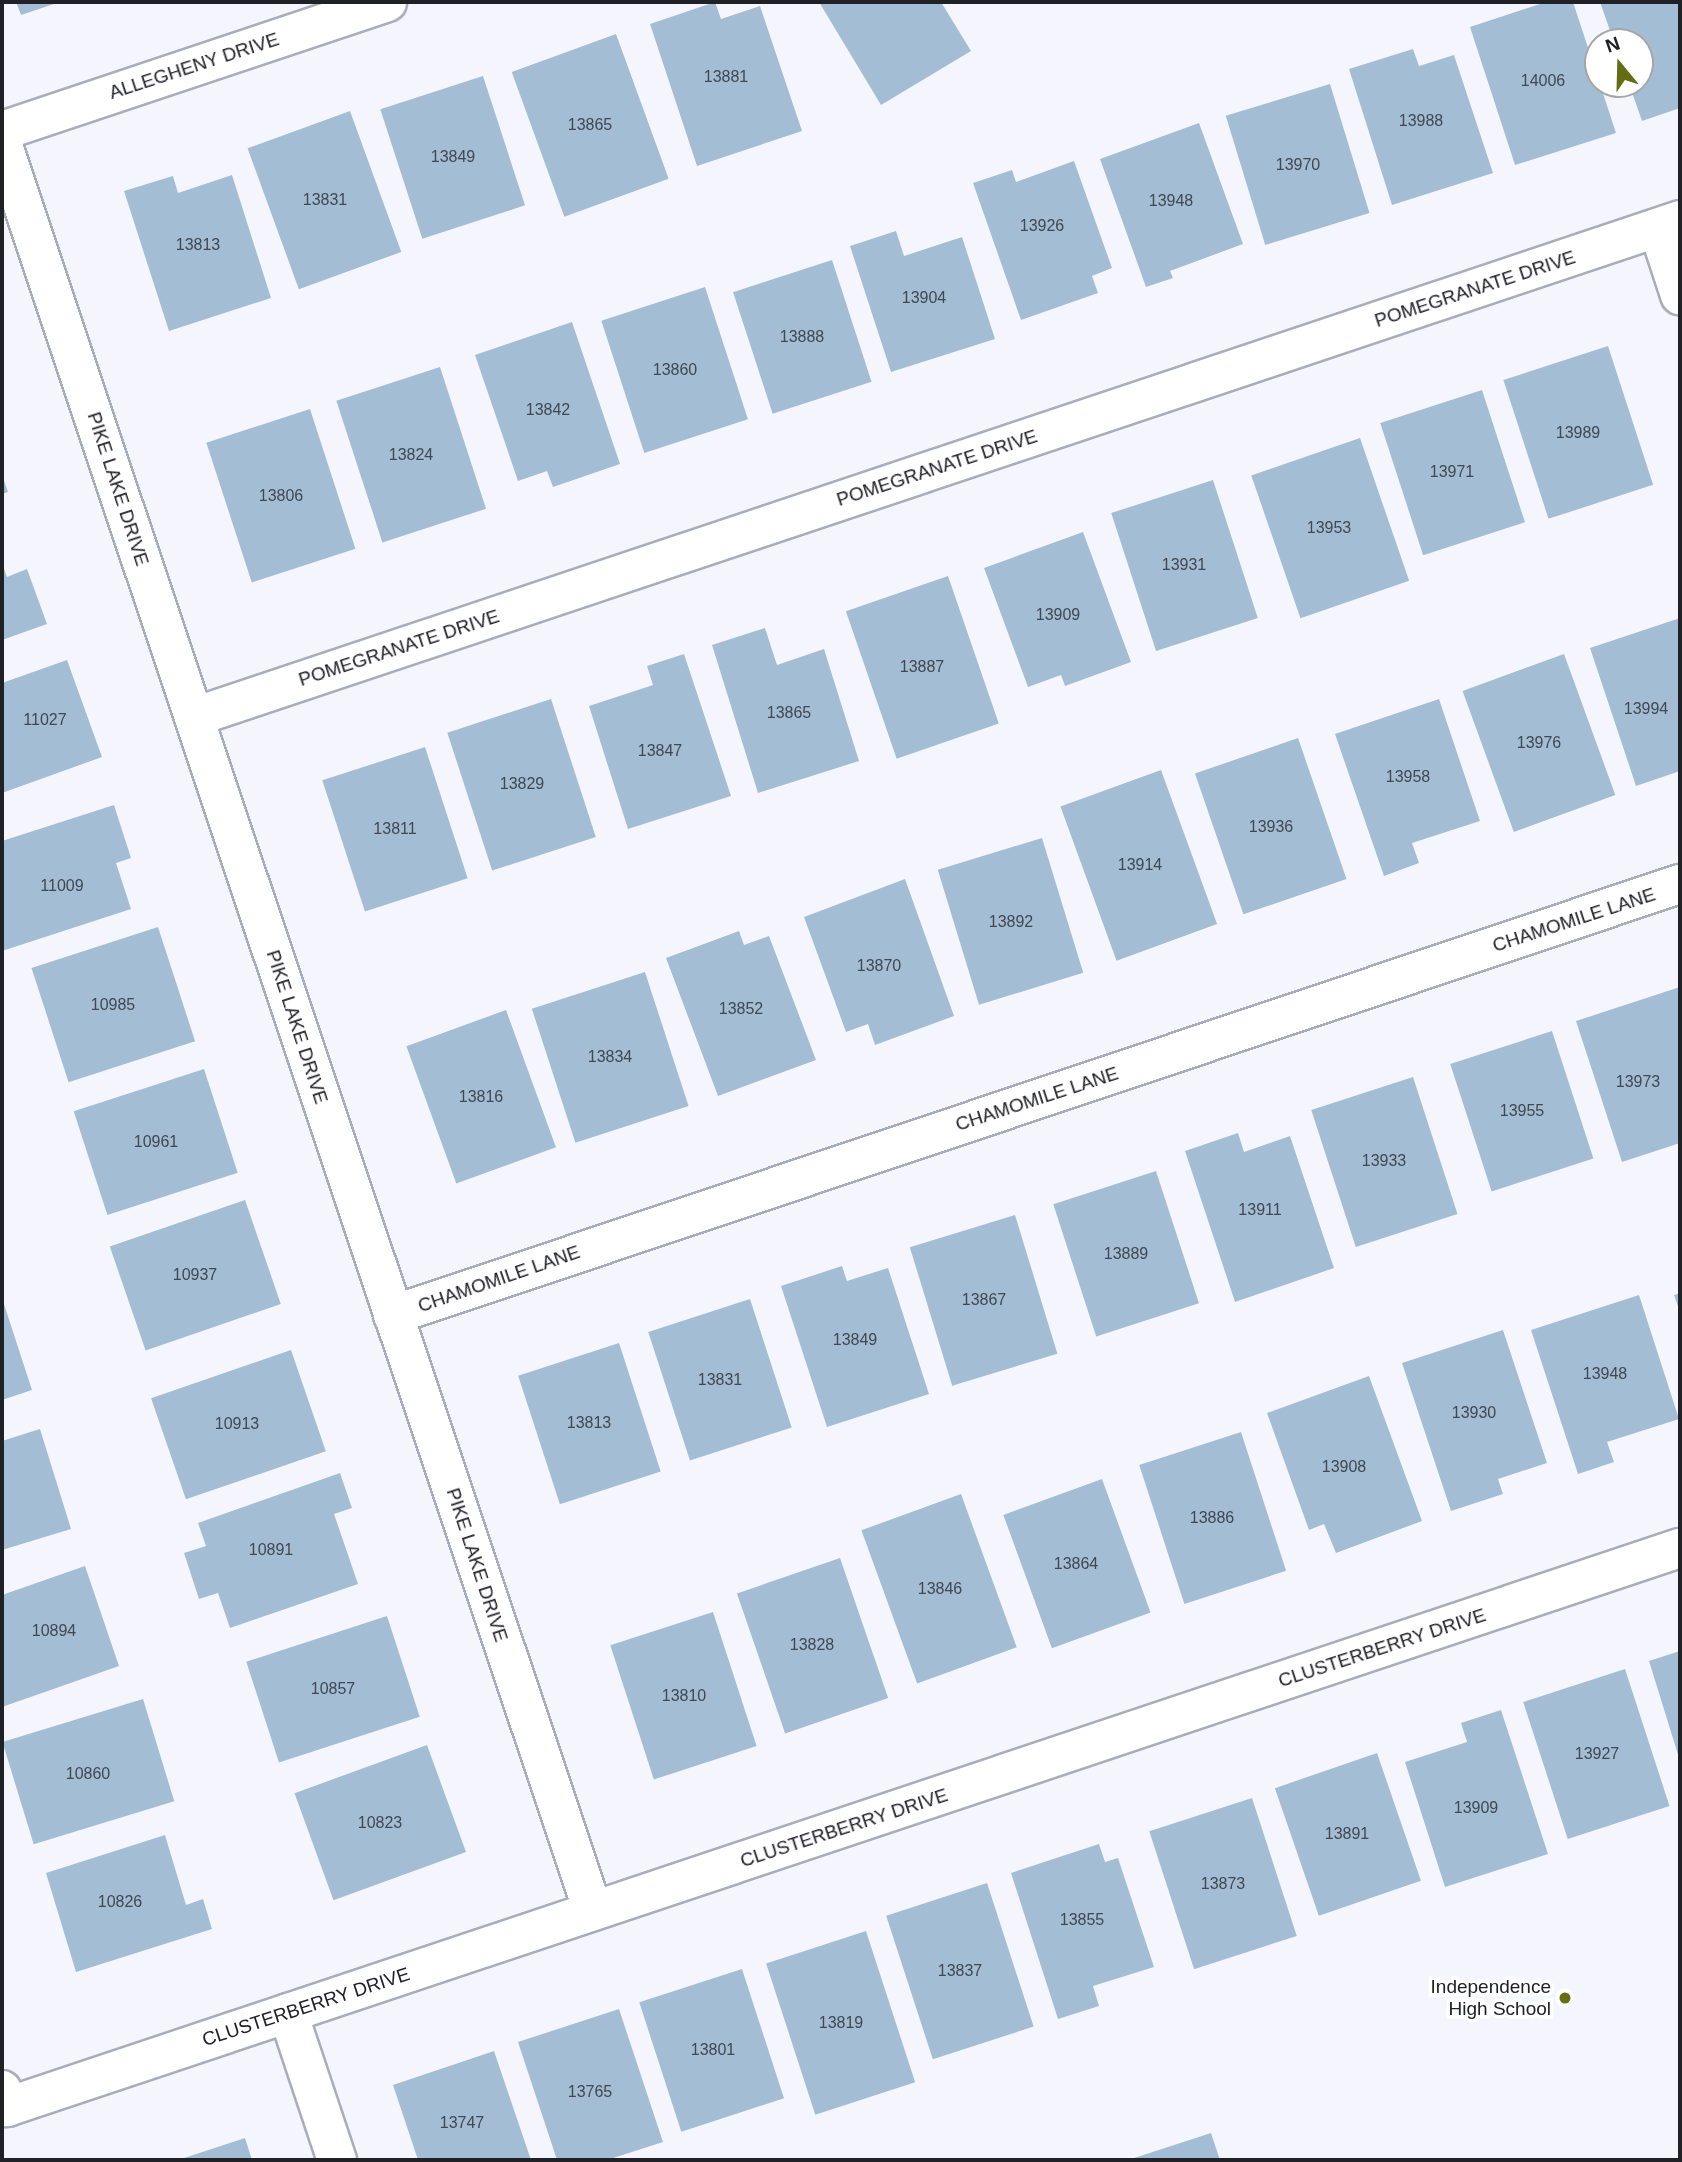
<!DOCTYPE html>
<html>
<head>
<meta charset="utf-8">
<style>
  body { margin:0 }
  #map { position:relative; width:1682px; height:2162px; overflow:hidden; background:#f5f6fd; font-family:Helvetica,sans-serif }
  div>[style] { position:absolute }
  .building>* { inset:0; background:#a3bdd4; transform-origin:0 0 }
  .roads { filter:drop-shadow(2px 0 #a9acbb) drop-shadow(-2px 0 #a9acbb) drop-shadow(0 2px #a9acbb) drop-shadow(0 -2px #a9acbb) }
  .minor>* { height:38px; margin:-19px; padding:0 19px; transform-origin:19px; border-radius:19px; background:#fff }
  .dots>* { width:19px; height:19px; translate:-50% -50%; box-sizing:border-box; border:4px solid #fff; border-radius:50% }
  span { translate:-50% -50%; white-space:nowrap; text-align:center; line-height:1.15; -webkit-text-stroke:7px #fff; paint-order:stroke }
  .number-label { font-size:16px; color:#414852 }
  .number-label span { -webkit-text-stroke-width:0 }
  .street-label { font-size:19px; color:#202127 }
  .poi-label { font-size:19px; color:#202127 }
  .right { translate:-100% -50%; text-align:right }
  .frame { position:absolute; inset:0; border:4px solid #202127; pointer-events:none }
  .north { position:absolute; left:1584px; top:28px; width:70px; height:70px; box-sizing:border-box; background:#fff; border:2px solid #a6a6a9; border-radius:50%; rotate:341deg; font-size:19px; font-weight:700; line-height:28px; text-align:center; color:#202127 }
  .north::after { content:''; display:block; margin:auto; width:24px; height:32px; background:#656d12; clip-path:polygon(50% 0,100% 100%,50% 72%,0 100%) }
</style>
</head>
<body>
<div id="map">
  <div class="building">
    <i style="clip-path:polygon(16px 2px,60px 2px,21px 15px)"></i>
    <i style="clip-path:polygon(715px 2px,721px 19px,760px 6px,802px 131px,697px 166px,650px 24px)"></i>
    <i style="clip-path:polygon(819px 2px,941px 2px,971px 51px,881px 105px)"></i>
    <i style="clip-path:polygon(1546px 2px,1573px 2px,1616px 133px,1515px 165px,1470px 27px)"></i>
    <i style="clip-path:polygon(1600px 2px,1680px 2px,1680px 108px,1642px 121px,1629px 84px,1640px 84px,1640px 42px,1614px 42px)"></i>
    <i style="left:616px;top:34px;width:154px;height:111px;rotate:70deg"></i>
    <i style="clip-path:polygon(1413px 49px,1419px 66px,1454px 55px,1493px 173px,1392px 205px,1349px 69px)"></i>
    <i style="left:483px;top:76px;width:136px;height:108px;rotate:72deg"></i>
    <i style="left:1330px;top:84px;width:135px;height:109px;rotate:73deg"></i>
    <i style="left:350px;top:111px;width:150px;height:109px;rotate:70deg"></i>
    <i style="clip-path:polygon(1199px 123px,1243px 244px,1170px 271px,1173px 278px,1146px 287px,1100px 159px)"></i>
    <i style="clip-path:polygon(1074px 161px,1112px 268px,1092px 276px,1098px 293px,1021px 320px,973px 183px,1012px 170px,1016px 182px)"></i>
    <i style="clip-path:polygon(232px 175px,271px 298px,169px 331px,124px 191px,173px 176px,178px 193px)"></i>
    <i style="clip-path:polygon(896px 231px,904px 256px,962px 237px,995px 339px,891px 372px,850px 246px)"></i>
    <i style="left:832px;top:260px;width:128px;height:104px;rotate:72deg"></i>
    <i style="left:705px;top:287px;width:139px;height:109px;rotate:72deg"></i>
    <i style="clip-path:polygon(572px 322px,620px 464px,553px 487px,547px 471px,518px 481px,475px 355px)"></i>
    <i style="left:1608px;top:346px;width:146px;height:110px;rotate:72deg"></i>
    <i style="left:440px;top:367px;width:149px;height:109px;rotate:72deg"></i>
    <i style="left:1482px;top:390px;width:139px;height:107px;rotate:72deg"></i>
    <i style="left:310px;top:409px;width:147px;height:109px;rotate:72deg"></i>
    <i style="left:1360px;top:438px;width:151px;height:115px;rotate:71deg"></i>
    <i style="clip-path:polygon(2px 475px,8px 492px,2px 494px)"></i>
    <i style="left:1213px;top:480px;width:145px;height:107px;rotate:72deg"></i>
    <i style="clip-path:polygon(1083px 532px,1131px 662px,1065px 686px,1061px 675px,1028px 687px,984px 568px)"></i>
    <i style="clip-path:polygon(2px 563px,7px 577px,27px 569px,47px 624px,2px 640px)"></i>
    <i style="left:948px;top:576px;width:156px;height:108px;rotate:71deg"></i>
    <i style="clip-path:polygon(1680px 618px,1680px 771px,1636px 786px,1590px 648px)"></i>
    <i style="clip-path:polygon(765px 628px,777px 665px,824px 649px,859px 761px,758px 793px,712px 645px)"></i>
    <i style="clip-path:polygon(684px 654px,731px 796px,628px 829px,589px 706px,653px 685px,647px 666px)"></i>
    <i style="left:1564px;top:654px;width:150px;height:108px;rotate:70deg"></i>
    <i style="clip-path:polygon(67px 660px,102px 757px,2px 793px,2px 683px)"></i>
    <i style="left:551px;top:699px;width:145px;height:109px;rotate:72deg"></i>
    <i style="clip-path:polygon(1439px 699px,1480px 821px,1412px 843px,1419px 863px,1384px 876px,1335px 734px)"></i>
    <i style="left:1298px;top:738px;width:149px;height:109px;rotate:71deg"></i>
    <i style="left:425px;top:747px;width:138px;height:108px;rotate:72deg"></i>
    <i style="left:1161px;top:770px;width:164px;height:107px;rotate:70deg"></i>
    <i style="clip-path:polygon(114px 805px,131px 858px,116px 863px,131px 909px,2px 951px,2px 841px)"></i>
    <i style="left:1042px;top:838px;width:141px;height:109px;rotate:73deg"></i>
    <i style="clip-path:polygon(905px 879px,954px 1016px,875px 1045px,868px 1024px,846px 1032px,804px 917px)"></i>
    <i style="left:158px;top:927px;width:120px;height:133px;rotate:72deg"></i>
    <i style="clip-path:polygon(739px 931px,744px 945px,769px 936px,816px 1060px,718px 1096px,666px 958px)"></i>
    <i style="left:645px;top:972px;width:141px;height:119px;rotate:72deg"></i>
    <i style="clip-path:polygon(1680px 987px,1680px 1143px,1622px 1162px,1576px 1021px)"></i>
    <i style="left:506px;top:1010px;width:146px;height:106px;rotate:70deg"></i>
    <i style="left:1552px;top:1031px;width:134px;height:107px;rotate:72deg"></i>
    <i style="left:204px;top:1069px;width:109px;height:137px;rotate:72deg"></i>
    <i style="left:1413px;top:1077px;width:144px;height:107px;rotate:72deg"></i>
    <i style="clip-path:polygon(1238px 1133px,1244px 1152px,1290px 1136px,1334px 1268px,1235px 1302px,1185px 1151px)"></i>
    <i style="left:1156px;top:1171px;width:139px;height:108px;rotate:72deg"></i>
    <i style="left:245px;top:1200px;width:110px;height:143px;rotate:71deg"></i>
    <i style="left:1015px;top:1215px;width:145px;height:110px;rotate:73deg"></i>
    <i style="clip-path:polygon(842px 1266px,847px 1281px,888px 1268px,929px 1394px,827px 1427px,781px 1286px)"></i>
    <i style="clip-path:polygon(1680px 1293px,1680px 1312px,1674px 1295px)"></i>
    <i style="clip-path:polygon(1639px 1295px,1679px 1419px,1607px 1442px,1614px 1462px,1578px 1474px,1531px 1330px)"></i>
    <i style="clip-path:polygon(2px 1298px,32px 1390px,2px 1400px)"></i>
    <i style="left:750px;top:1299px;width:135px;height:107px;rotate:72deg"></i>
    <i style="clip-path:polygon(1503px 1330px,1547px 1463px,1498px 1479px,1503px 1494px,1451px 1511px,1402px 1363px)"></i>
    <i style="left:619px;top:1343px;width:135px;height:106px;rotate:72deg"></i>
    <i style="left:291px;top:1350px;width:107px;height:148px;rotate:71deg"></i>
    <i style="clip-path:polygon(1369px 1376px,1422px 1521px,1336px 1553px,1324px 1524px,1309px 1530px,1267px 1413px)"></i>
    <i style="clip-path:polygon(40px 1429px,71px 1529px,2px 1550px,2px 1441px)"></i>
    <i style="left:1241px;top:1432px;width:146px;height:107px;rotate:72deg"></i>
    <i style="clip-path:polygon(340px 1473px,352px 1508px,334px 1514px,358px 1584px,230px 1628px,218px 1593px,199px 1599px,184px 1553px,206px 1546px,198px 1523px)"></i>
    <i style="left:1102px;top:1479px;width:142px;height:105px;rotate:70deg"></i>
    <i style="left:961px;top:1494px;width:163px;height:106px;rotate:70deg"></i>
    <i style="left:840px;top:1558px;width:148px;height:109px;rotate:71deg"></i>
    <i style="clip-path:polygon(85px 1566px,119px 1666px,2px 1707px,2px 1595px)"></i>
    <i style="left:713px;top:1612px;width:141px;height:108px;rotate:72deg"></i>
    <i style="left:387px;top:1616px;width:106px;height:148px;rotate:72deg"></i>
    <i style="clip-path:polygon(1680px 1651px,1680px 1761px,1649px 1661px)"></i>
    <i style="left:1625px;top:1669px;width:144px;height:107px;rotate:72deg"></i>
    <i style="left:143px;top:1699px;width:107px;height:147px;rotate:73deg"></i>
    <i style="clip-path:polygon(1501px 1710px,1548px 1854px,1445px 1887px,1405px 1762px,1467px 1742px,1461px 1723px)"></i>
    <i style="left:427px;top:1745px;width:114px;height:141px;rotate:70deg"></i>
    <i style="left:1377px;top:1753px;width:135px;height:108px;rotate:71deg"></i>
    <i style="left:1252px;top:1798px;width:145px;height:108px;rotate:72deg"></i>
    <i style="clip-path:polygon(165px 1835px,186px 1905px,203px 1899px,212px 1929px,76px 1972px,46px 1873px)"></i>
    <i style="clip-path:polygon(1099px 1844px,1105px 1862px,1118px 1858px,1154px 1967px,1093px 1986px,1099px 2006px,1058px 2019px,1011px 1873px)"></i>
    <i style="left:987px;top:1883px;width:151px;height:106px;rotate:72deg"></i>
    <i style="left:866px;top:1931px;width:159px;height:105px;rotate:72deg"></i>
    <i style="left:742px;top:1969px;width:136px;height:108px;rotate:72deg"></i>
    <i style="clip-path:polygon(619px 2009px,663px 2142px,607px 2160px,557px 2160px,518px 2042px)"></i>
    <i style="clip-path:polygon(494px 2051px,531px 2160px,418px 2160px,393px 2085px)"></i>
    <i style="clip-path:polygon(1211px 2133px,1220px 2160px,1128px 2160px)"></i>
    <i style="clip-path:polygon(245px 2138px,252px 2160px,178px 2160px)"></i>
  </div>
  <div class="roads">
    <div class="minor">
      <i style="left:2px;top:131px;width:406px;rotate:-18.5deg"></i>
      <i style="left:2px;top:143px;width:1864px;rotate:71.52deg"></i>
      <i style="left:1658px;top:228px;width:71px;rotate:71.8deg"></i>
      <i style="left:194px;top:717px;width:1567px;rotate:-18.49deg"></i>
      <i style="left:393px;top:1315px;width:1357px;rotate:-18.52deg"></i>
      <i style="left:288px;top:2013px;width:155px;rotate:71.6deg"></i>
      <i style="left:2px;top:2090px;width:18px;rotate:74deg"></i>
      <i style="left:7px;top:2107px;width:1764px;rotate:-18.48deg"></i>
    </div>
  </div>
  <div class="dots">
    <i style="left:1565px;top:1998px;background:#656d12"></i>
  </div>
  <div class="number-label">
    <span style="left:726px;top:77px">13881</span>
    <span style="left:1543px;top:81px">14006</span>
    <span style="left:1421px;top:121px">13988</span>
    <span style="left:590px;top:125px">13865</span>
    <span style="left:453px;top:157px">13849</span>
    <span style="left:1298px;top:165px">13970</span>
    <span style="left:325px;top:200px">13831</span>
    <span style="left:1171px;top:201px">13948</span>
    <span style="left:1042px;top:226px">13926</span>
    <span style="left:198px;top:245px">13813</span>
    <span style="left:924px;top:298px">13904</span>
    <span style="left:802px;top:337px">13888</span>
    <span style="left:675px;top:370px">13860</span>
    <span style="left:548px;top:410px">13842</span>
    <span style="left:1578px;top:433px">13989</span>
    <span style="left:411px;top:455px">13824</span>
    <span style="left:1452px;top:472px">13971</span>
    <span style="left:281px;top:496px">13806</span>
    <span style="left:1329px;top:528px">13953</span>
    <span style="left:1184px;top:565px">13931</span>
    <span style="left:1058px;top:615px">13909</span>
    <span style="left:922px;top:667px">13887</span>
    <span style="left:1646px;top:709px">13994</span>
    <span style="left:789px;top:713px">13865</span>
    <span style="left:45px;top:720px">11027</span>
    <span style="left:1539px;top:743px">13976</span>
    <span style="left:660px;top:751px">13847</span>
    <span style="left:1408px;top:777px">13958</span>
    <span style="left:522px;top:784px">13829</span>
    <span style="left:1271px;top:827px">13936</span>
    <span style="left:395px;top:829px">13811</span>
    <span style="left:1140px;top:865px">13914</span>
    <span style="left:62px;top:886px">11009</span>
    <span style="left:1011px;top:922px">13892</span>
    <span style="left:879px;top:966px">13870</span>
    <span style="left:113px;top:1005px">10985</span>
    <span style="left:741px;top:1009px">13852</span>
    <span style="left:610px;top:1057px">13834</span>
    <span style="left:1638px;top:1082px">13973</span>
    <span style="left:481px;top:1097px">13816</span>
    <span style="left:1522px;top:1111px">13955</span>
    <span style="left:156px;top:1142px">10961</span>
    <span style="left:1384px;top:1161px">13933</span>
    <span style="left:1260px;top:1210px">13911</span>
    <span style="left:1126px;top:1254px">13889</span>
    <span style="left:195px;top:1275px">10937</span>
    <span style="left:984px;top:1300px">13867</span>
    <span style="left:855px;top:1340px">13849</span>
    <span style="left:1605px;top:1374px">13948</span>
    <span style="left:720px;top:1380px">13831</span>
    <span style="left:1474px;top:1413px">13930</span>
    <span style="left:589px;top:1423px">13813</span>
    <span style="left:237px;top:1424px">10913</span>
    <span style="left:1344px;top:1467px">13908</span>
    <span style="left:1212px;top:1518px">13886</span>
    <span style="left:271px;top:1550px">10891</span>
    <span style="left:1076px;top:1564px">13864</span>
    <span style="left:940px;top:1589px">13846</span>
    <span style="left:54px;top:1631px">10894</span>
    <span style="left:812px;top:1645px">13828</span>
    <span style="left:333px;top:1689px">10857</span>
    <span style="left:684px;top:1696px">13810</span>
    <span style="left:1597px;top:1754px">13927</span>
    <span style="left:88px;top:1774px">10860</span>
    <span style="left:1476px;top:1808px">13909</span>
    <span style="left:380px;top:1823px">10823</span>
    <span style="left:1347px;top:1834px">13891</span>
    <span style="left:1223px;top:1884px">13873</span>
    <span style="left:120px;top:1902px">10826</span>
    <span style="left:1082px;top:1920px">13855</span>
    <span style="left:960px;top:1971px">13837</span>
    <span style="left:841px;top:2023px">13819</span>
    <span style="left:713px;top:2050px">13801</span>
    <span style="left:590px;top:2092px">13765</span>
    <span style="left:462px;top:2123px">13747</span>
  </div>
  <div class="street-label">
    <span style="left:194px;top:66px;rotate:-18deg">ALLEGHENY DRIVE</span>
    <span style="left:1475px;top:289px;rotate:-18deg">POMEGRANATE DRIVE</span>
    <span style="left:937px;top:468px;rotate:-18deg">POMEGRANATE DRIVE</span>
    <span style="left:118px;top:489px;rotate:72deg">PIKE LAKE DRIVE</span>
    <span style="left:399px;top:648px;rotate:-18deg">POMEGRANATE DRIVE</span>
    <span style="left:1574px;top:920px;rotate:-18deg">CHAMOMILE LANE</span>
    <span style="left:297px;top:1027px;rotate:72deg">PIKE LAKE DRIVE</span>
    <span style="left:1037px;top:1099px;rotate:-18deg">CHAMOMILE LANE</span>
    <span style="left:499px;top:1279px;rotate:-19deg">CHAMOMILE LANE</span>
    <span style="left:477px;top:1565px;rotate:72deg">PIKE LAKE DRIVE</span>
    <span style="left:1382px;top:1648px;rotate:-18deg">CLUSTERBERRY DRIVE</span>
    <span style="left:844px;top:1828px;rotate:-18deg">CLUSTERBERRY DRIVE</span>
    <span style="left:306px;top:2007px;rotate:-18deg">CLUSTERBERRY DRIVE</span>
  </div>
  <div class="poi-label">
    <span class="right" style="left:1551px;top:1998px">Independence<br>High School</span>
  </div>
  <div class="frame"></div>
  <div class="north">N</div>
</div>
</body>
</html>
